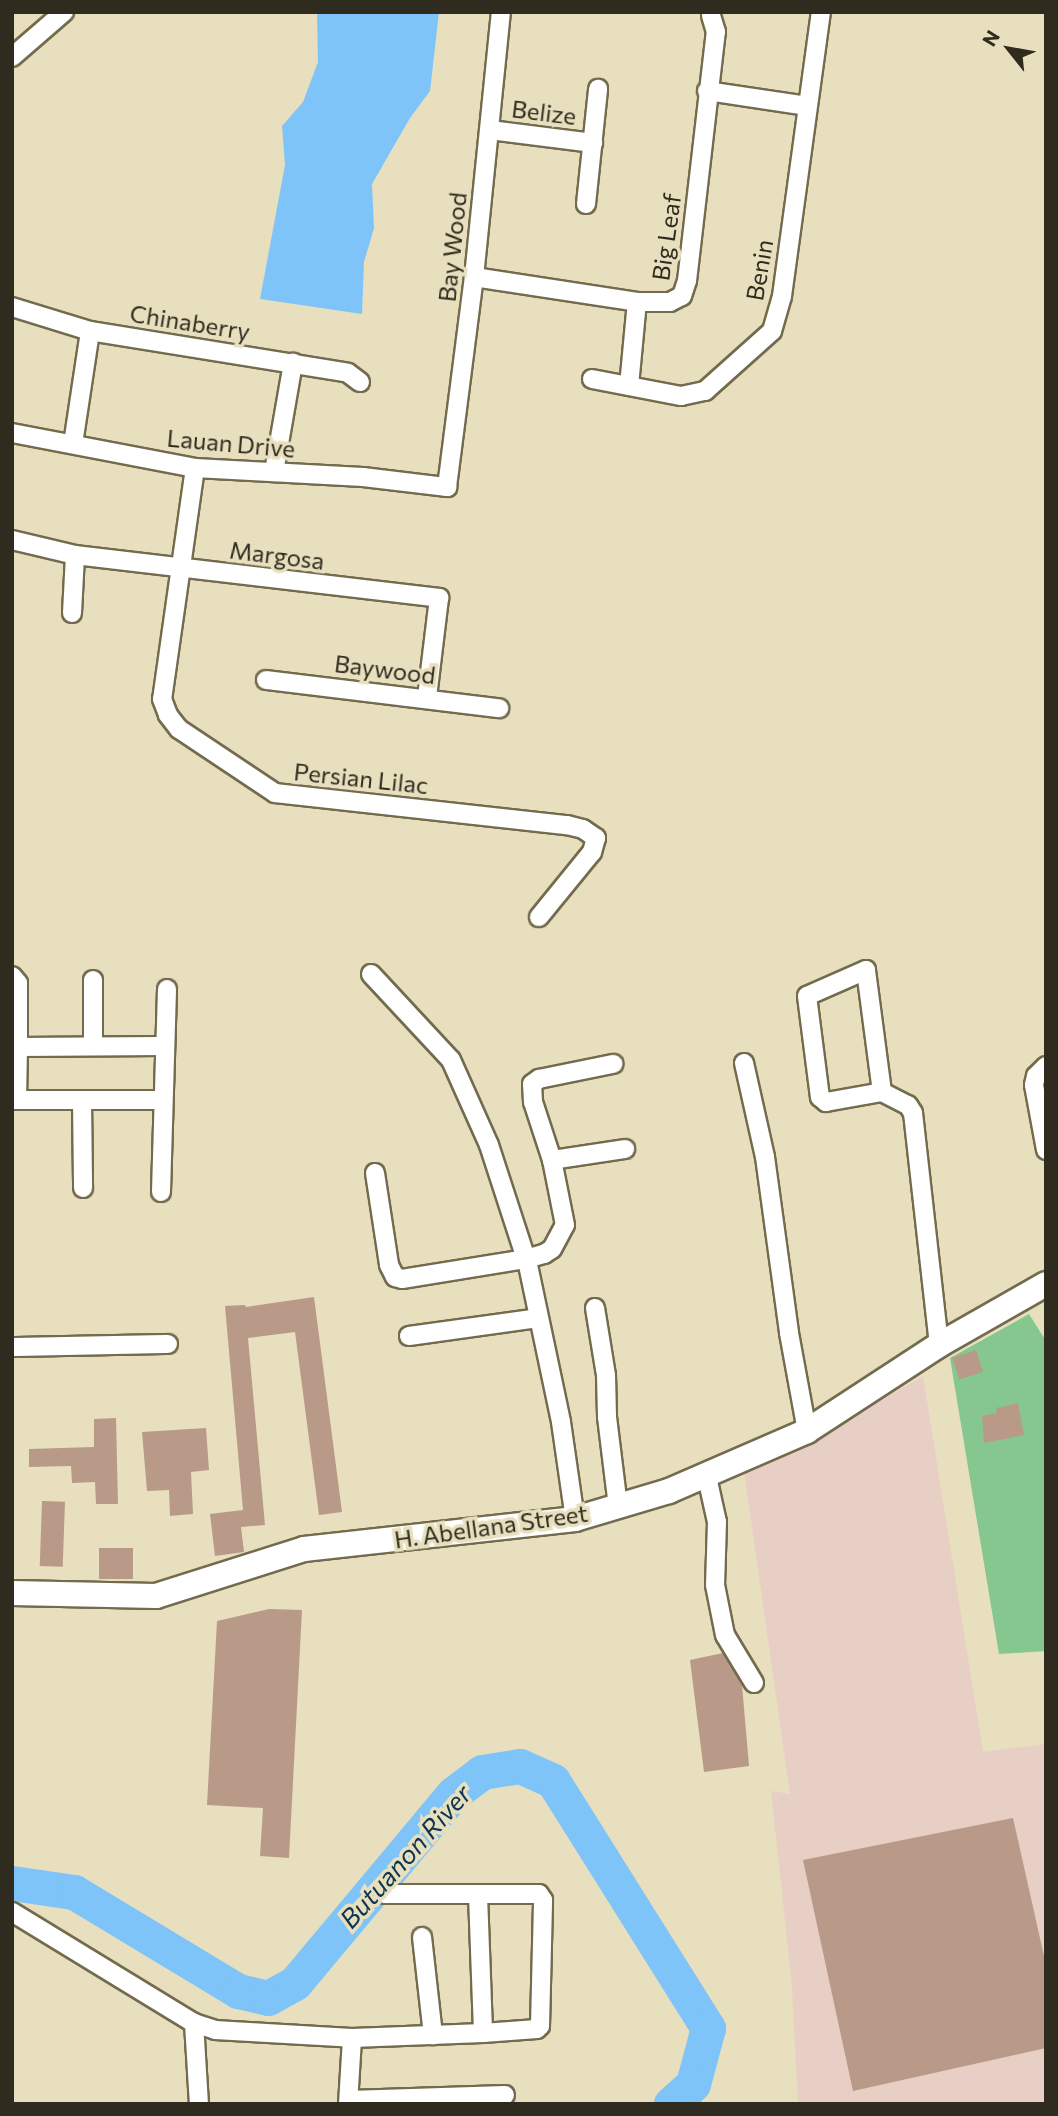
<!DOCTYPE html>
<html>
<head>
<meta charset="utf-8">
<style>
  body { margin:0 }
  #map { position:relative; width:1058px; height:2116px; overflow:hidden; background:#e7dfbe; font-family:Commissioner,sans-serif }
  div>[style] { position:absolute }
  .industrial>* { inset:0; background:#e7cfc5 }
  .green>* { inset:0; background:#85c78f }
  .water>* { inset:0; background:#7ec4f8 }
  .river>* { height:35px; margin:-17.5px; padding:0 17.5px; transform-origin:17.5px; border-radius:17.5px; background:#7ec4f8 }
  .building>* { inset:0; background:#b99a89; transform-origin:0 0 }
  .roads { filter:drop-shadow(2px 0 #736b4e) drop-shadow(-2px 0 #736b4e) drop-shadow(0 2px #736b4e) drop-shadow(0 -2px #736b4e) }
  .minor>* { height:18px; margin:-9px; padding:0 9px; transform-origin:9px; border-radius:9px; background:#fff }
  .secondary>* { height:24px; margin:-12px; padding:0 12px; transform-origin:12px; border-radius:12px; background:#fff }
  span { translate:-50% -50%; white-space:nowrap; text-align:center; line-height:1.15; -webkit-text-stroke:7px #e7dfbe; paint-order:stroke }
  .street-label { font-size:24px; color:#2f2c1f }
  .water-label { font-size:26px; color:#0e354f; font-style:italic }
  .frame { position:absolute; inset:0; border:14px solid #2f2c1f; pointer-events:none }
  .north { position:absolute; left:974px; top:14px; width:70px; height:70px; -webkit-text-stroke:5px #e7dfbe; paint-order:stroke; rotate:301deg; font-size:19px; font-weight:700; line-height:28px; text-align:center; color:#2f2c1f }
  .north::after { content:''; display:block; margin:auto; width:24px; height:32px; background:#2f2c1f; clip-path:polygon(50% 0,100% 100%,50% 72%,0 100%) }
</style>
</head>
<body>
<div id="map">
  <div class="industrial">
    <i style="clip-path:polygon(923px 1376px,983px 1752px,1046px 1744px,1046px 2104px,798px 2104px,792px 1986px,771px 1791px,790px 1794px,744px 1471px,792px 1454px)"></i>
  </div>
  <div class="green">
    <i style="clip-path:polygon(1029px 1314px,1046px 1341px,1046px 1651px,999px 1654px,950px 1358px)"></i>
  </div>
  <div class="water">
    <i style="clip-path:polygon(317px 12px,439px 12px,430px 91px,410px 118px,372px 184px,374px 228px,364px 262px,362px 314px,260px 299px,285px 165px,282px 126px,303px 102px,318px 62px)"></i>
  </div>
  <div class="river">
    <i style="left:12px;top:1883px;width:63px;rotate:8.3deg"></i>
    <i style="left:74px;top:1892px;width:192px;rotate:31.1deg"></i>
    <i style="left:238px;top:1991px;width:31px;rotate:13deg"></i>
    <i style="left:268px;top:1998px;width:31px;rotate:-29deg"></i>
    <i style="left:295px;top:1983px;width:246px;rotate:-50.1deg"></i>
    <i style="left:453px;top:1794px;width:36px;rotate:-37deg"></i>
    <i style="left:482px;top:1772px;width:38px;rotate:-9deg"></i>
    <i style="left:520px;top:1766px;width:36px;rotate:24deg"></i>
    <i style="left:553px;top:1781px;width:292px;rotate:57.9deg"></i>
    <i style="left:708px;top:2028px;width:58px;rotate:105deg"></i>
    <i style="left:693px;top:2084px;width:30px;rotate:138deg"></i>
  </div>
  <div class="building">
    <i style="clip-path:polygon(314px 1297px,342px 1512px,319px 1515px,295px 1332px,248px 1338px,265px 1525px,241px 1527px,244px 1552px,215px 1556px,210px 1514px,243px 1510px,225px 1306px,245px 1305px,246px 1307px)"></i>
    <i style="left:976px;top:1350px;width:23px;height:25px;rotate:72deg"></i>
    <i style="clip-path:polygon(1018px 1403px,1024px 1435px,984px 1443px,982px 1416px,997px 1413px,996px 1408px)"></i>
    <i style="clip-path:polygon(116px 1418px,118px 1504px,96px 1504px,95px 1482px,72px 1483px,71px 1466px,29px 1467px,29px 1449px,94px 1447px,94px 1419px)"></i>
    <i style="clip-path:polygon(206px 1428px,209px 1470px,191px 1472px,193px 1514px,170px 1516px,169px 1490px,147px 1491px,142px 1432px)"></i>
    <i style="left:42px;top:1501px;width:23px;height:65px;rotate:2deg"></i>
    <i style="left:99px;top:1548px;width:34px;height:31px"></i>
    <i style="clip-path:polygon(269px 1609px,302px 1610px,289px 1858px,260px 1856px,263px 1808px,207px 1805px,217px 1621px)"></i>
    <i style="clip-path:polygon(723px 1653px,742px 1685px,749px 1766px,704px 1772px,690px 1660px)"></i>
    <i style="clip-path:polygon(1013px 1818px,1046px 1965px,1046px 2048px,853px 2091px,803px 1860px)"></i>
  </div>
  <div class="roads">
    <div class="minor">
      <i style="left:12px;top:57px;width:69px;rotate:-40.9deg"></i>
      <i style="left:707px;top:91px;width:101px;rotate:8.5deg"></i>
      <i style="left:490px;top:130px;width:104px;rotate:7.2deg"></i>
      <i style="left:586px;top:204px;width:116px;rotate:-84deg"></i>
      <i style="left:474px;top:277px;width:165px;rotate:8.7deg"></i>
      <i style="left:637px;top:302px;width:33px"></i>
      <i style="left:670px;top:302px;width:13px;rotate:-27deg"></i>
      <i style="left:682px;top:296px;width:16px;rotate:-72deg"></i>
      <i style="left:687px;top:281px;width:251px;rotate:-83.4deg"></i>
      <i style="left:716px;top:32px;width:17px;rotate:-107deg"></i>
      <i style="left:12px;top:307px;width:82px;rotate:17.1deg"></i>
      <i style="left:90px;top:331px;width:261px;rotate:9.2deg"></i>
      <i style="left:348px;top:373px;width:15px;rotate:37deg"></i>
      <i style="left:592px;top:379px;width:91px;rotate:10.8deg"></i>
      <i style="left:681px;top:396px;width:25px;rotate:-12deg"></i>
      <i style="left:705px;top:391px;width:90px;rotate:-41.8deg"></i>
      <i style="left:772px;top:331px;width:36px;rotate:-74deg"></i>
      <i style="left:782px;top:296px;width:287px;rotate:-82.2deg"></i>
      <i style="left:629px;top:386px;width:84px;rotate:-84.6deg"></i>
      <i style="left:12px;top:433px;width:186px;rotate:10.8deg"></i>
      <i style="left:195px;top:468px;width:168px;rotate:3.1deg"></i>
      <i style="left:363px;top:477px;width:85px;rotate:6.8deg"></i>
      <i style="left:447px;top:487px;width:212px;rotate:-82.7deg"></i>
      <i style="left:474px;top:277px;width:266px;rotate:-84.2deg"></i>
      <i style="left:73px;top:444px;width:114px;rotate:-81.4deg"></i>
      <i style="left:195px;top:468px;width:233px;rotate:98.1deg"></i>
      <i style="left:162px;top:699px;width:17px;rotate:69deg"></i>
      <i style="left:168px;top:715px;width:18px;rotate:52deg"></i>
      <i style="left:179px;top:729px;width:115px;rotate:33.7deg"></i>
      <i style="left:275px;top:793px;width:294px;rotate:6.3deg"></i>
      <i style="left:567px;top:825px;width:16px;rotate:14deg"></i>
      <i style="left:583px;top:829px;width:16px;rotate:35deg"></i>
      <i style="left:596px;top:838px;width:15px;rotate:106deg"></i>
      <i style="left:592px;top:852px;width:84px;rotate:129.2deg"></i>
      <i style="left:274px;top:472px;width:111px;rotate:-80.1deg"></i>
      <i style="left:12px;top:540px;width:65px;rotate:13.4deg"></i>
      <i style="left:75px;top:555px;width:367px;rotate:6.7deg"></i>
      <i style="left:439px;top:598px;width:100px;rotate:96.9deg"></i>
      <i style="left:72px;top:613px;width:58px;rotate:-87deg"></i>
      <i style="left:266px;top:680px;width:235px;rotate:6.9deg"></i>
      <i style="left:371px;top:974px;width:117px;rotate:47.1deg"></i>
      <i style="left:451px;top:1060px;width:93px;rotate:65.9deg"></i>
      <i style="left:489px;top:1145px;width:126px;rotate:72deg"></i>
      <i style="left:528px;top:1265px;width:160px;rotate:78.1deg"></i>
      <i style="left:561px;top:1422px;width:98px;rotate:81.8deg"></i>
      <i style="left:12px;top:976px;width:9px;rotate:49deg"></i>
      <i style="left:18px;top:983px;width:64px;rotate:90deg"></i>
      <i style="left:18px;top:1047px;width:145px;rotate:-0.4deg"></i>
      <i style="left:93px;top:980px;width:66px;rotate:90deg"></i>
      <i style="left:744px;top:1063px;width:96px;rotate:77.4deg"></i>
      <i style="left:765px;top:1157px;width:178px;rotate:82.2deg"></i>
      <i style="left:789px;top:1333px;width:100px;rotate:79.6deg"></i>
      <i style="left:1046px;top:1066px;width:14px;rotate:135deg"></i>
      <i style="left:1036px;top:1076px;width:9px;rotate:103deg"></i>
      <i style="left:1034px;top:1085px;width:66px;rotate:79.5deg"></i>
      <i style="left:882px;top:1092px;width:123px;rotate:-97.5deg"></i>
      <i style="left:866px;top:970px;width:64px;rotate:156.2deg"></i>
      <i style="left:807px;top:996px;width:102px;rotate:82.7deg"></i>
      <i style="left:820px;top:1097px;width:8px;rotate:40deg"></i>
      <i style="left:826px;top:1102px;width:57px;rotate:-10.1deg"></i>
      <i style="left:882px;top:1092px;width:29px;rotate:27deg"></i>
      <i style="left:908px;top:1105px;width:9px;rotate:58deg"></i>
      <i style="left:913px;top:1113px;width:233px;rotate:83.6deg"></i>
      <i style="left:12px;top:1100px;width:150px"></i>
      <i style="left:17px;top:1100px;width:53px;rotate:-88.9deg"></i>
      <i style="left:82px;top:1100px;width:88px;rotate:89.3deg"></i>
      <i style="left:552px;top:1160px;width:74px;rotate:-8.6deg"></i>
      <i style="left:375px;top:1173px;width:93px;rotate:81.3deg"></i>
      <i style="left:389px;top:1265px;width:13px;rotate:63deg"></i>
      <i style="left:395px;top:1277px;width:7px;rotate:16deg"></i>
      <i style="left:402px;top:1279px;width:126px;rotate:-9.2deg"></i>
      <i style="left:526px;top:1259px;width:19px;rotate:-16deg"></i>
      <i style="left:544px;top:1254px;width:9px;rotate:-32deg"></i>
      <i style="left:552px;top:1249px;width:27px;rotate:-62deg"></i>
      <i style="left:565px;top:1225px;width:66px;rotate:-101.3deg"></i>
      <i style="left:552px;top:1160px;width:61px;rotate:-108.1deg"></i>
      <i style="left:533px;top:1102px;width:18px;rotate:-93deg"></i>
      <i style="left:532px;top:1084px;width:9px;rotate:-36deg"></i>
      <i style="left:539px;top:1079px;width:76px;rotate:-11.5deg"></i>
      <i style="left:161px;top:1192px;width:203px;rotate:-88.3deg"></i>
      <i style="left:595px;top:1308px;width:68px;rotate:80.7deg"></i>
      <i style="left:606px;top:1375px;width:42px;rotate:88.6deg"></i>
      <i style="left:607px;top:1417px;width:90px;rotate:83deg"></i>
      <i style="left:409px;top:1336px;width:130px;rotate:-7.9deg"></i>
      <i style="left:12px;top:1347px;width:156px;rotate:-1.1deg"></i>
      <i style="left:707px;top:1477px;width:46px;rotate:77.5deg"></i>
      <i style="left:717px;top:1522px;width:63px;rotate:91.8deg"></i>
      <i style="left:715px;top:1585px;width:51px;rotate:78.7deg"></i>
      <i style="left:725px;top:1635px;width:56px;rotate:58.9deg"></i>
      <i style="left:478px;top:1895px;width:138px;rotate:87.9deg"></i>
      <i style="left:12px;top:1912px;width:213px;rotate:31.4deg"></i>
      <i style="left:194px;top:2023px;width:22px;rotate:18deg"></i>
      <i style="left:215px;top:2030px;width:137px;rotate:3.3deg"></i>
      <i style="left:352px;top:2038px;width:131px;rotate:-2.2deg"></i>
      <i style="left:483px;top:2033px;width:54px;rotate:-4.2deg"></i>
      <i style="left:537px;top:2029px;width:4px;rotate:-45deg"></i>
      <i style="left:540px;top:2026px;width:126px;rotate:-88.6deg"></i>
      <i style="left:543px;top:1900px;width:7px;rotate:-124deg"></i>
      <i style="left:539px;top:1894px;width:155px;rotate:180deg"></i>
      <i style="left:422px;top:1937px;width:99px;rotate:83.6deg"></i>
      <i style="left:194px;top:2023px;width:81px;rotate:86.5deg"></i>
      <i style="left:349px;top:2100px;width:156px;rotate:-1.8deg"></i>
      <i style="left:348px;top:2104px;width:66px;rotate:-86.5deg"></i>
    </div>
    <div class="secondary">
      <i style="left:12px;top:1593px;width:144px;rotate:1.2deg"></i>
      <i style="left:156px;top:1596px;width:155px;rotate:-17.6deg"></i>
      <i style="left:304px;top:1549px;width:273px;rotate:-6.3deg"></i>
      <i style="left:575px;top:1519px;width:98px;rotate:-16.6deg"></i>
      <i style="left:669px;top:1491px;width:150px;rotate:-23.5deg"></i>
      <i style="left:807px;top:1431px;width:158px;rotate:-33.1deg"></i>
      <i style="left:939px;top:1345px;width:123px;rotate:-29.7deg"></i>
    </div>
  </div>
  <div class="street-label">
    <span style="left:544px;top:112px;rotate:7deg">Belize</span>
    <span style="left:666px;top:237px;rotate:-82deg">Big Leaf</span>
    <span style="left:452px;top:247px;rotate:-84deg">Bay Wood</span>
    <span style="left:759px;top:270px;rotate:-80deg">Benin</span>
    <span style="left:190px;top:322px;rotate:9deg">Chinaberry</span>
    <span style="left:231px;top:443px;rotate:5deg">Lauan Drive</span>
    <span style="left:277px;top:555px;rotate:7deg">Margosa</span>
    <span style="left:385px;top:669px;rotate:7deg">Baywood</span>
    <span style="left:361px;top:778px;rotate:6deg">Persian Lilac</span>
    <span style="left:491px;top:1526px;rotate:-8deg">H. Abellana Street</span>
  </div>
  <div class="water-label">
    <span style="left:405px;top:1856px;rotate:-48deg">Butuanon River</span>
  </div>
  <div class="frame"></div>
  <div class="north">N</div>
</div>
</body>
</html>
